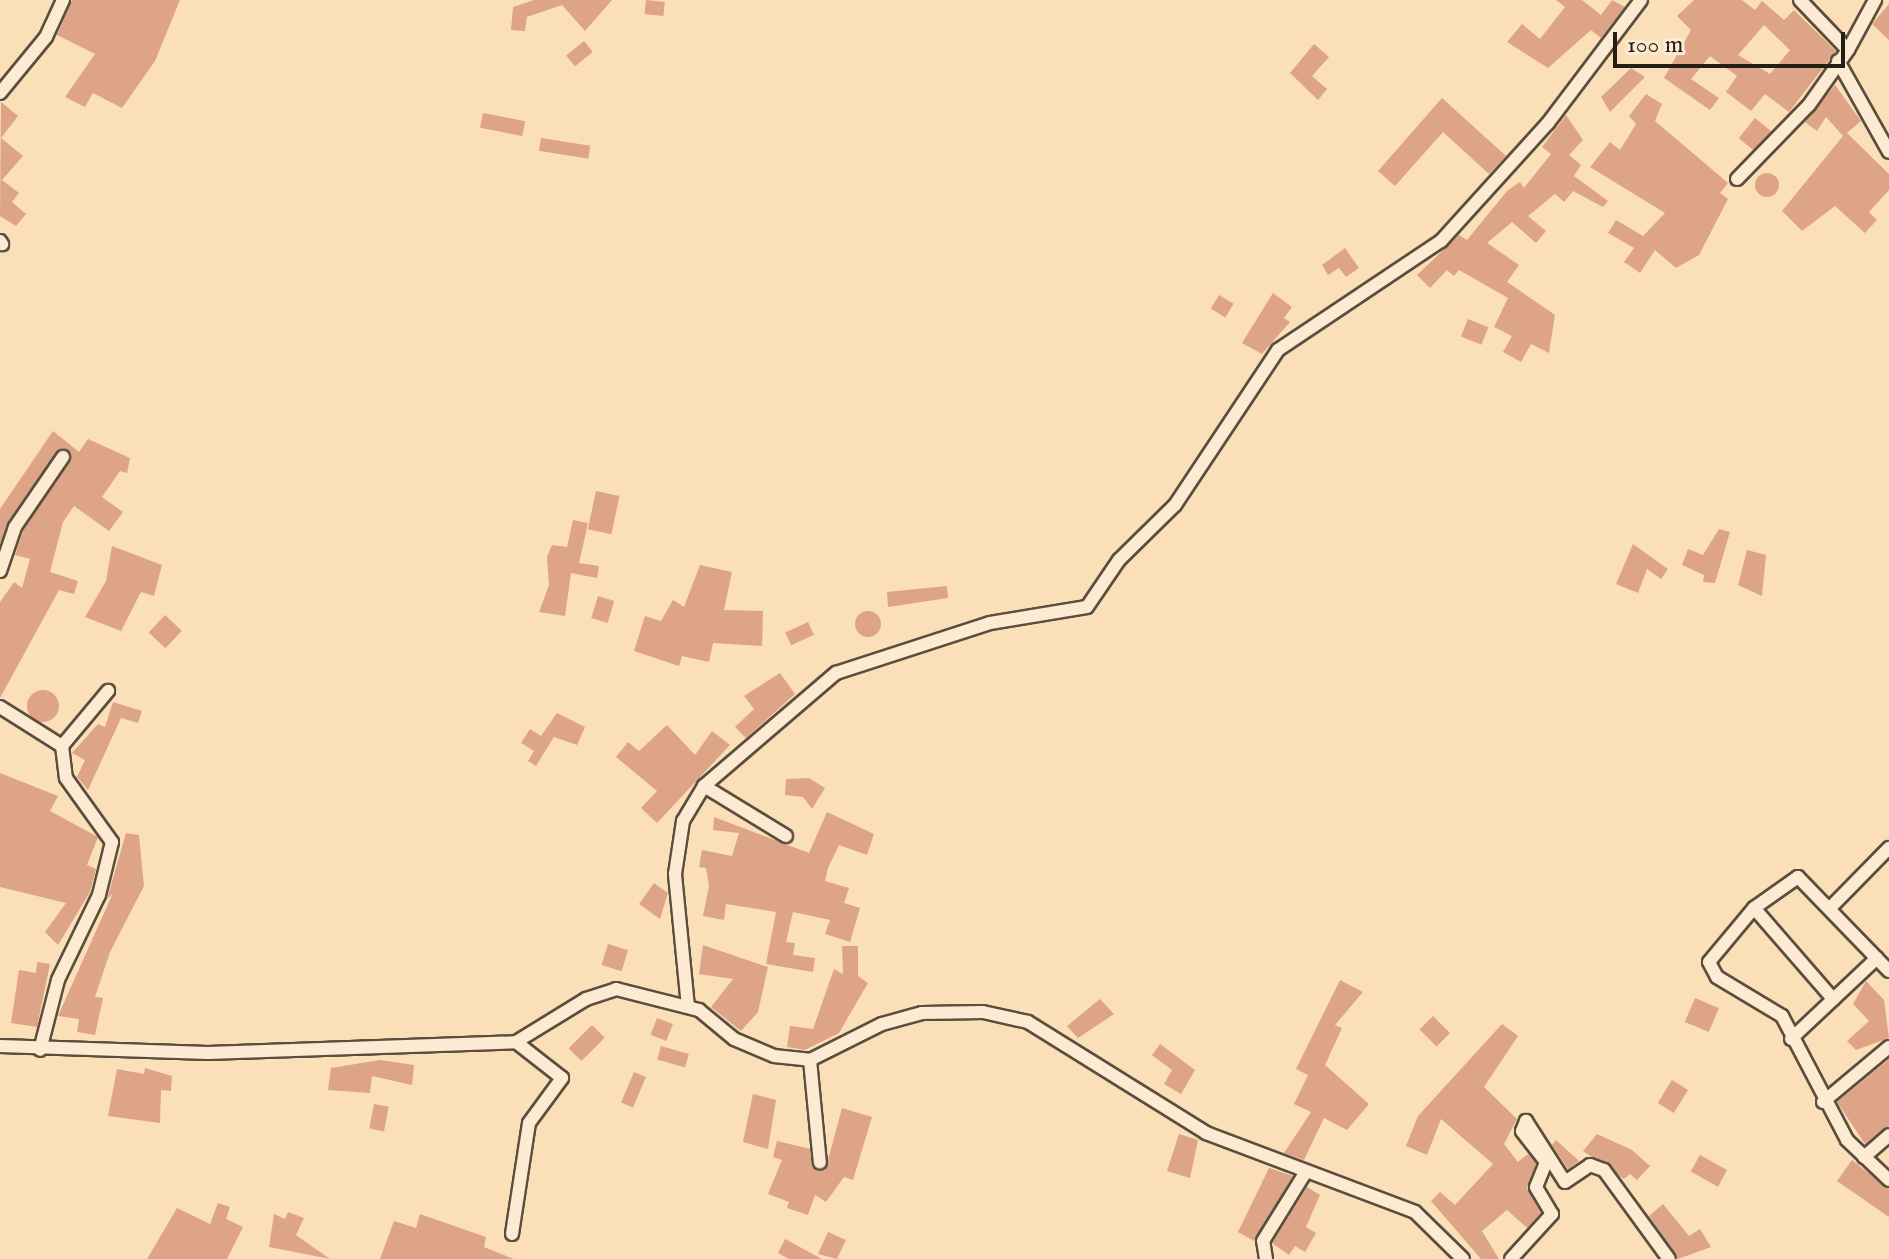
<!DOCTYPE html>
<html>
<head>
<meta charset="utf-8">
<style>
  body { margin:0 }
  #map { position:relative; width:1889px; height:1259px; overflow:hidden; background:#fadfb9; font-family:"IM FELL English",serif }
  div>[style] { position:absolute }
  .building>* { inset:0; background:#dea487; transform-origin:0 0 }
  .round { border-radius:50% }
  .roads { filter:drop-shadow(2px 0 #5a4e3d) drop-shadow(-2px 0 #5a4e3d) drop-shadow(0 2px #5a4e3d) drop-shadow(0 -2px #5a4e3d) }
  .minor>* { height:12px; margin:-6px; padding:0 6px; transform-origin:6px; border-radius:6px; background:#fcead2 }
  span { translate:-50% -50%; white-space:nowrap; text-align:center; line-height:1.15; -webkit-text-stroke:7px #fcead2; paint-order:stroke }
  .scale { position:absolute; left:1613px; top:32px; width:232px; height:36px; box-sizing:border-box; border:4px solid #251e14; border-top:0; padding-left:10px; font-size:24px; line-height:28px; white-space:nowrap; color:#251e14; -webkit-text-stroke:6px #fcead2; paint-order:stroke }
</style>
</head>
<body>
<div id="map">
  <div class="building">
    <i style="clip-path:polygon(72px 0,180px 0,155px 61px,122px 108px,93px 93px,85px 107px,65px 97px,95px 54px,57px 35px)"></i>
    <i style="clip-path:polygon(534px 0,612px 0,585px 31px,562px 5px,527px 17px,525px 31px,511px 30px,513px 7px)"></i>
    <i style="left:646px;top:0;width:19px;height:14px;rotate:6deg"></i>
    <i style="clip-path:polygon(1556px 0,1582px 0,1601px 15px,1612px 0,1625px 7px,1601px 38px,1591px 30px,1548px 68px,1507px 42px,1522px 24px,1540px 39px,1565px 7px)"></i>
    <i style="clip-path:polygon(evenodd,1694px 0,1742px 0,1755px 10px,1762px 1px,1784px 20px,1794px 10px,1836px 51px,1789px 112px,1765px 94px,1751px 111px,1726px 92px,1737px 76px,1710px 56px,1691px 79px,1719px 98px,1710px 110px,1664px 78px,1691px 30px,1677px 16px,1694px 0,1764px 25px,1790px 50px,1770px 74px,1738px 55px,1764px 25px)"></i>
    <i style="clip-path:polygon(1889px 4px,1889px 40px,1872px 24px)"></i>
    <i style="left:584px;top:41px;width:14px;height:23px;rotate:51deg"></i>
    <i style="clip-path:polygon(1314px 44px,1329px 57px,1312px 76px,1327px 89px,1318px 100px,1290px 73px)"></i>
    <i style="clip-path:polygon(1631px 68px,1645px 77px,1610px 112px,1601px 97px)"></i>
    <i style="clip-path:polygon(1835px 85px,1861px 121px,1847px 133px,1889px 174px,1889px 190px,1869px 212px,1877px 220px,1865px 233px,1835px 206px,1802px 231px,1782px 211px,1843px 136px,1826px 117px,1817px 131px,1805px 122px)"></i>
    <i style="clip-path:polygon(1646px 94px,1662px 104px,1655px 121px,1728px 183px,1720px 193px,1728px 199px,1699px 255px,1676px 268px,1655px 250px,1640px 273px,1624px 262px,1634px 248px,1608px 233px,1616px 220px,1643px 236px,1665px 213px,1590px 167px,1610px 142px,1620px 150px,1636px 124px,1629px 116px)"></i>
    <i style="clip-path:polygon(1442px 98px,1506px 156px,1489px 174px,1443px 132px,1395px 186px,1378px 171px)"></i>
    <i style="clip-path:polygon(1px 102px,18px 116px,1px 138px,23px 156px,2px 180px,19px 193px,12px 202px,26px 214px,16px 226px,0 216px)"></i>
    <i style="left:483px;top:113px;width:43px;height:15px;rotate:11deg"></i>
    <i style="clip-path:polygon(1566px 115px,1583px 140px,1569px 155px,1581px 165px,1574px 176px,1608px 201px,1603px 207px,1573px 191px,1564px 202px,1555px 194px,1528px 216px,1546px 231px,1536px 243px,1512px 222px,1487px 243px,1519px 265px,1507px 282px,1555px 315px,1549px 353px,1531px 344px,1521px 362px,1503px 352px,1512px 336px,1494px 327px,1508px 298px,1459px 270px,1454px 276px,1447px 270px,1430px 288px,1417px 275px,1459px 235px,1467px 240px,1507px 191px,1520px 182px,1524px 188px,1551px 154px,1542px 147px)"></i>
    <i style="left:1755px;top:118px;width:21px;height:26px;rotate:39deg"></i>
    <i style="left:541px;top:138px;width:50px;height:13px;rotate:9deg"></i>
    <i class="round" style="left:1755px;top:173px;width:24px;height:24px"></i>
    <i style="clip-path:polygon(1345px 248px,1359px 268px,1346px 277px,1339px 268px,1328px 275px,1322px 265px)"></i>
    <i style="clip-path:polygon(1273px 293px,1292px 307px,1284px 318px,1290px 322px,1262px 354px,1242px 343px)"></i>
    <i style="left:1219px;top:295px;width:17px;height:16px;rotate:31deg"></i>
    <i style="left:1468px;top:319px;width:22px;height:19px;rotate:22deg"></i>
    <i style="clip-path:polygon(53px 431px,79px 452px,88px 439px,130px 458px,127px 473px,120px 471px,102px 497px,123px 512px,109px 531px,74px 506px,63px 522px,50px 572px,78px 581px,74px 594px,59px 590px,0 698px,0 602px,14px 582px,22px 588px,30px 559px,15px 555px,23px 531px,71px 452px,56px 452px,0 543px,0 509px)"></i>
    <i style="left:596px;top:491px;width:24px;height:39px;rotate:12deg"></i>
    <i style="clip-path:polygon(573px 520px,588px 523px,579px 563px,599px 566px,597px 578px,571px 573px,565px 616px,539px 612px,549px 585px,547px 557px,552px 545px,567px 547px)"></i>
    <i style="clip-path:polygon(1719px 529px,1730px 532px,1715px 583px,1703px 582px,1704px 575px,1682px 565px,1688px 549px,1703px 555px)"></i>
    <i style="clip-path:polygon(1633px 544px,1668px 569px,1661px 579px,1647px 569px,1638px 593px,1616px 584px)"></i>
    <i style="clip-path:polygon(112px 546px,162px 565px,154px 596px,141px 592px,121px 631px,85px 617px,106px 581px)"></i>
    <i style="clip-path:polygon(1747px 550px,1766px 555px,1762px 596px,1738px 585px)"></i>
    <i style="clip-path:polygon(700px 565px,732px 572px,724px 610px,763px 611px,762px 646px,713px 643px,709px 662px,682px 656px,679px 666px,634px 651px,645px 616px,661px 621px,673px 600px,684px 607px)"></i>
    <i style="clip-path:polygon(947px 586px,948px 598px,888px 607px,887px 592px)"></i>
    <i style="left:598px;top:596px;width:17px;height:23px;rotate:17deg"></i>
    <i class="round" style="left:855px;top:611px;width:26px;height:26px"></i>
    <i style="left:165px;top:615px;width:23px;height:24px;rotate:43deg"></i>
    <i style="left:808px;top:622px;width:14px;height:25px;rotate:65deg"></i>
    <i style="clip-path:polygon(780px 673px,795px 694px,746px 738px,735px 727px,754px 709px,744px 696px)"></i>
    <i class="round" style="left:27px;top:690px;width:32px;height:32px"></i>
    <i style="clip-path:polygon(113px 702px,142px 711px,138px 723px,121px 718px,88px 790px,77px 777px,85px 760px,72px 753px,98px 724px,105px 727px)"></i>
    <i style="clip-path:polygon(557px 713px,585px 727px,577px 745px,554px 737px,536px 766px,528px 761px,534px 751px,521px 743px,530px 729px,541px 736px)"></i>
    <i style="clip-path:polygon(667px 725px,695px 755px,712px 731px,730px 745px,657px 823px,641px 808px,657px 791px,616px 757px,628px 742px,639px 751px)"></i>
    <i style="clip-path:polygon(0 773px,58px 796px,50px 811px,98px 837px,87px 865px,96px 869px,90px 892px,58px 945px,45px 932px,66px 903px,0 887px)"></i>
    <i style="clip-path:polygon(809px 778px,825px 788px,812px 809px,803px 797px,785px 795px,786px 779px)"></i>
    <i style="clip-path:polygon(827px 812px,874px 834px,867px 855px,839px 845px,828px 868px,825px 881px,849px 888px,844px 903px,860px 908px,850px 942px,825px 934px,830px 920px,793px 912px,786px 942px,795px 943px,793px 955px,815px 958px,813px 972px,766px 964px,776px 912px,726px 904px,724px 920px,703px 916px,709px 886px,706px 868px,699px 867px,702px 850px,732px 856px,739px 833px,713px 830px,714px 817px,809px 853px)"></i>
    <i style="clip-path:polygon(126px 833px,139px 835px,144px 886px,110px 952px,95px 997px,103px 998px,95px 1035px,77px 1032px,79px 1019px,58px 1016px,113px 893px,107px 899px)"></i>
    <i style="clip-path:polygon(654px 883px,668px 893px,660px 919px,639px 904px)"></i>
    <i style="left:608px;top:944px;width:21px;height:22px;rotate:17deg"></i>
    <i style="clip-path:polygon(703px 945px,768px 967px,758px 1012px,741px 1031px,711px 1007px,733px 979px,699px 974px)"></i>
    <i style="clip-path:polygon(842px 946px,858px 946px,858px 976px,868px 983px,839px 1033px,805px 1050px,787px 1047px,790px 1026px,813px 1029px,834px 969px,843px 974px)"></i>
    <i style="clip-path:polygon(37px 962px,50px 964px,37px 1027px,11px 1023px,19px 970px,36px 973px)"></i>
    <i style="clip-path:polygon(1340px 980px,1363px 992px,1335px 1025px,1342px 1028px,1325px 1065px,1369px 1104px,1347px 1130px,1324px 1118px,1304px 1160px,1284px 1153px,1311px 1112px,1294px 1104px,1308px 1075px,1296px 1069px)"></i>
    <i style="clip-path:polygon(1866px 981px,1884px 1000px,1889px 1038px,1856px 1050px,1847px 1041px,1869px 1021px,1853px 1004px)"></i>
    <i style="left:1695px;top:998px;width:26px;height:26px;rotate:23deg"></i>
    <i style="clip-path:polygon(1100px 999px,1114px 1014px,1078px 1038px,1067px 1026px)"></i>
    <i style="left:1433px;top:1016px;width:24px;height:19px;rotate:45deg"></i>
    <i style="left:657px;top:1018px;width:17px;height:18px;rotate:21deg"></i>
    <i style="clip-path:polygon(1502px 1024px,1518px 1036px,1484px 1087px,1517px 1119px,1504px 1144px,1518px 1162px,1528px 1154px,1536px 1163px,1527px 1188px,1541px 1213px,1527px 1228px,1507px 1210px,1482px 1231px,1499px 1259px,1481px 1259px,1431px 1201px,1440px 1192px,1455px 1205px,1493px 1164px,1441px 1119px,1427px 1155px,1406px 1146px,1418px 1116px)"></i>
    <i style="left:592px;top:1025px;width:18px;height:33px;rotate:45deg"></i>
    <i style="clip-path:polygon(1160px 1044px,1195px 1070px,1181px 1094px,1164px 1084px,1172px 1070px,1152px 1055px)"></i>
    <i style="left:661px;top:1046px;width:29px;height:14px;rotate:16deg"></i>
    <i style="clip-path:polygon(1889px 1059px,1889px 1126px,1865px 1144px,1837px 1102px)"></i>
    <i style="clip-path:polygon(380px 1060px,414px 1065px,412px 1085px,372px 1076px,370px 1093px,328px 1090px,331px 1068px)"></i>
    <i style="clip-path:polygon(145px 1068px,172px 1076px,171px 1091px,161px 1090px,160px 1123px,108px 1116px,117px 1069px,144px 1074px)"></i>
    <i style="left:634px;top:1072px;width:13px;height:33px;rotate:23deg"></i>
    <i style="left:1672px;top:1080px;width:19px;height:27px;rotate:32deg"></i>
    <i style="clip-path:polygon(753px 1094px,776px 1100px,768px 1149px,743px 1142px)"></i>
    <i style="left:374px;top:1104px;width:15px;height:25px;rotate:11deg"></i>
    <i style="clip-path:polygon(842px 1108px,872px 1117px,853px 1180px,844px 1177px,826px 1202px,815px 1195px,808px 1215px,787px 1208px,789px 1202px,768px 1194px,782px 1160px,773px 1157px,777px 1141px,810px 1149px,812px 1168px,825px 1171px)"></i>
    <i style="clip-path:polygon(1179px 1134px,1198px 1140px,1190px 1178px,1167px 1171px)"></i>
    <i style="clip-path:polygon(1597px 1134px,1632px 1150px,1650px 1166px,1637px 1180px,1630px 1174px,1624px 1179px,1583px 1151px)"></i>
    <i style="clip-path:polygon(1556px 1140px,1579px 1161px,1568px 1169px,1552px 1145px)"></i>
    <i style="left:1700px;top:1155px;width:31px;height:19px;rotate:29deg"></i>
    <i style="clip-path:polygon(1852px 1160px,1889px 1189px,1889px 1217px,1837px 1181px)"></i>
    <i style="clip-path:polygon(1269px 1168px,1293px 1176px,1254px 1241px,1238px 1232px)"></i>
    <i style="clip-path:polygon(1307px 1187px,1320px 1195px,1306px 1227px,1316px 1233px,1305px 1252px,1295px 1246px,1289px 1255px,1272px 1243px)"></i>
    <i style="clip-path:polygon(218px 1203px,230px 1207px,226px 1219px,243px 1227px,227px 1259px,147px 1259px,177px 1208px,210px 1224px)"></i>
    <i style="clip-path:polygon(1663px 1204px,1689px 1236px,1700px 1229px,1711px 1247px,1678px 1259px,1649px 1216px)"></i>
    <i style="clip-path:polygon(288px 1212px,304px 1218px,296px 1235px,330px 1259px,269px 1247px,274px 1214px,285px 1219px)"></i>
    <i style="clip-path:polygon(420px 1214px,486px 1237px,484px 1247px,514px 1259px,380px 1259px,394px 1221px,416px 1228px)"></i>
    <i style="clip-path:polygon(828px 1232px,846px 1240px,837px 1259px,818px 1254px)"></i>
    <i style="clip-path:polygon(785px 1239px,822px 1259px,789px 1259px,778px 1253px)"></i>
  </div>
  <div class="roads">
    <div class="minor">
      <i style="left:1800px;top:0;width:69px;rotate:46.2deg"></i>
      <i style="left:1848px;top:50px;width:57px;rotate:-61.6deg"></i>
      <i style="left:1838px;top:61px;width:104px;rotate:60.7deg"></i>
      <i style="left:0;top:93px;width:72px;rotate:-50.6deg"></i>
      <i style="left:46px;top:37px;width:41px;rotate:-65.3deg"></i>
      <i style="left:1737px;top:179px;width:103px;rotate:-45.8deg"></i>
      <i style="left:1809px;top:105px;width:67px;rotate:-54.7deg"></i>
      <i style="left:0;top:241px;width:4px;rotate:56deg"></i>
      <i style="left:0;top:571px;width:46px;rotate:-71.2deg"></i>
      <i style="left:15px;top:527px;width:85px;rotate:-55.6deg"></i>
      <i style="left:0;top:707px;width:73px;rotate:32.2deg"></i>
      <i style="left:62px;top:746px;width:32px;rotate:83deg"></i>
      <i style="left:66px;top:778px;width:79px;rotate:54.3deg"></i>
      <i style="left:112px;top:842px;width:55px;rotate:103.8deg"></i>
      <i style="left:99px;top:895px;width:94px;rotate:115.8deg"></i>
      <i style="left:58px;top:980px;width:72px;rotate:104.4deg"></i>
      <i style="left:62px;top:746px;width:72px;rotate:-50.1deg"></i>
      <i style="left:704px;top:786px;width:174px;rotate:-40.6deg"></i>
      <i style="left:836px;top:673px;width:162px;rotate:-18deg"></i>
      <i style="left:990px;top:623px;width:98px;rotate:-9.4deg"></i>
      <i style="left:1087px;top:607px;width:57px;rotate:-55.8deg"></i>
      <i style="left:1119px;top:560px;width:78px;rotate:-44.5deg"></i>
      <i style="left:1175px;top:505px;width:186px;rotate:-56.4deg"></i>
      <i style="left:1278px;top:350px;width:196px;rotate:-33.8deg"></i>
      <i style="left:1441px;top:241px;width:159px;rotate:-47.8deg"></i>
      <i style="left:1548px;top:123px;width:154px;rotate:-52.9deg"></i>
      <i style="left:1831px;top:907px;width:83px;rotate:-45.5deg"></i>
      <i style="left:1754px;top:908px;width:121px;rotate:49deg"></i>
      <i style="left:1889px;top:971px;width:131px;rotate:-134.1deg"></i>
      <i style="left:1798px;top:877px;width:54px;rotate:144.8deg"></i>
      <i style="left:1754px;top:908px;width:70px;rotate:129.8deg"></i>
      <i style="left:1709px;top:962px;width:17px;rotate:62deg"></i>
      <i style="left:1717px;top:977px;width:76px;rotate:31deg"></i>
      <i style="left:1782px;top:1016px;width:140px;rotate:62.3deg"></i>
      <i style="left:1847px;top:1140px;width:58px;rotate:43.6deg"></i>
      <i style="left:688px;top:1007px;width:134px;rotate:-95.6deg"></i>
      <i style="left:675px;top:874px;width:54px;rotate:-81.4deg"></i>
      <i style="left:683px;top:821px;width:41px;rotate:-59deg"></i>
      <i style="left:704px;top:786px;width:96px;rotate:31.4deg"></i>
      <i style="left:1791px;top:1039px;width:118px;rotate:-43.3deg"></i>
      <i style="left:0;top:1046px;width:208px;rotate:1.9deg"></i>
      <i style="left:208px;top:1053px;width:308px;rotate:-2deg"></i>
      <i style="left:516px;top:1042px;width:82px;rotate:-31.6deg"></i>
      <i style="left:586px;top:999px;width:32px;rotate:-18deg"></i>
      <i style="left:616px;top:989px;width:86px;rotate:14.2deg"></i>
      <i style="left:699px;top:1010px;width:45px;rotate:39.6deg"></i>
      <i style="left:734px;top:1039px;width:43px;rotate:23deg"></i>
      <i style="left:774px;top:1056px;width:36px;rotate:6deg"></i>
      <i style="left:810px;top:1060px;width:80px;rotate:-26.6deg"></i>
      <i style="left:882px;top:1024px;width:41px;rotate:-15.4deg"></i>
      <i style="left:922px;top:1013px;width:61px;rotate:-0.9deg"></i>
      <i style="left:983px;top:1012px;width:46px;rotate:12.5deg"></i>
      <i style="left:1028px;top:1022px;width:210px;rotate:31.9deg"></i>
      <i style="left:1206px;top:1133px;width:223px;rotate:20.7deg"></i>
      <i style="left:1415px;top:1212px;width:67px;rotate:44.4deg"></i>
      <i style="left:810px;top:1060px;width:103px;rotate:84.5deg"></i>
      <i style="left:1823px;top:1102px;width:86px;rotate:-39.8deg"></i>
      <i style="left:1864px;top:1157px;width:33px;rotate:-41deg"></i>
      <i style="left:512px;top:1234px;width:112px;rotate:-81.3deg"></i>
      <i style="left:529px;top:1123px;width:56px;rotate:-53.7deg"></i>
      <i style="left:562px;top:1078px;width:58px;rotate:-142deg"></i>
      <i style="left:1266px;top:1259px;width:18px;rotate:-99deg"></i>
      <i style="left:1263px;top:1241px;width:78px;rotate:-58.2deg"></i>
      <i style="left:1511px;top:1259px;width:61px;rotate:-47.7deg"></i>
      <i style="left:1552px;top:1214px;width:31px;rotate:-121deg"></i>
      <i style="left:1536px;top:1187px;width:27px;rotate:-68deg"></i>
      <i style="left:1546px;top:1162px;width:39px;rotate:-128deg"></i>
      <i style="left:1522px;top:1131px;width:11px;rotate:-68deg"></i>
      <i style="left:1526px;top:1121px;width:72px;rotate:57.4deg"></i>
      <i style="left:1565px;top:1182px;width:30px;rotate:-34deg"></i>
      <i style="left:1590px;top:1165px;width:15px;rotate:20deg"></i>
      <i style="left:1604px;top:1170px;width:110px;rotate:53.9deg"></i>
    </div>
  </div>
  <div class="scale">100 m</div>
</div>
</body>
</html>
